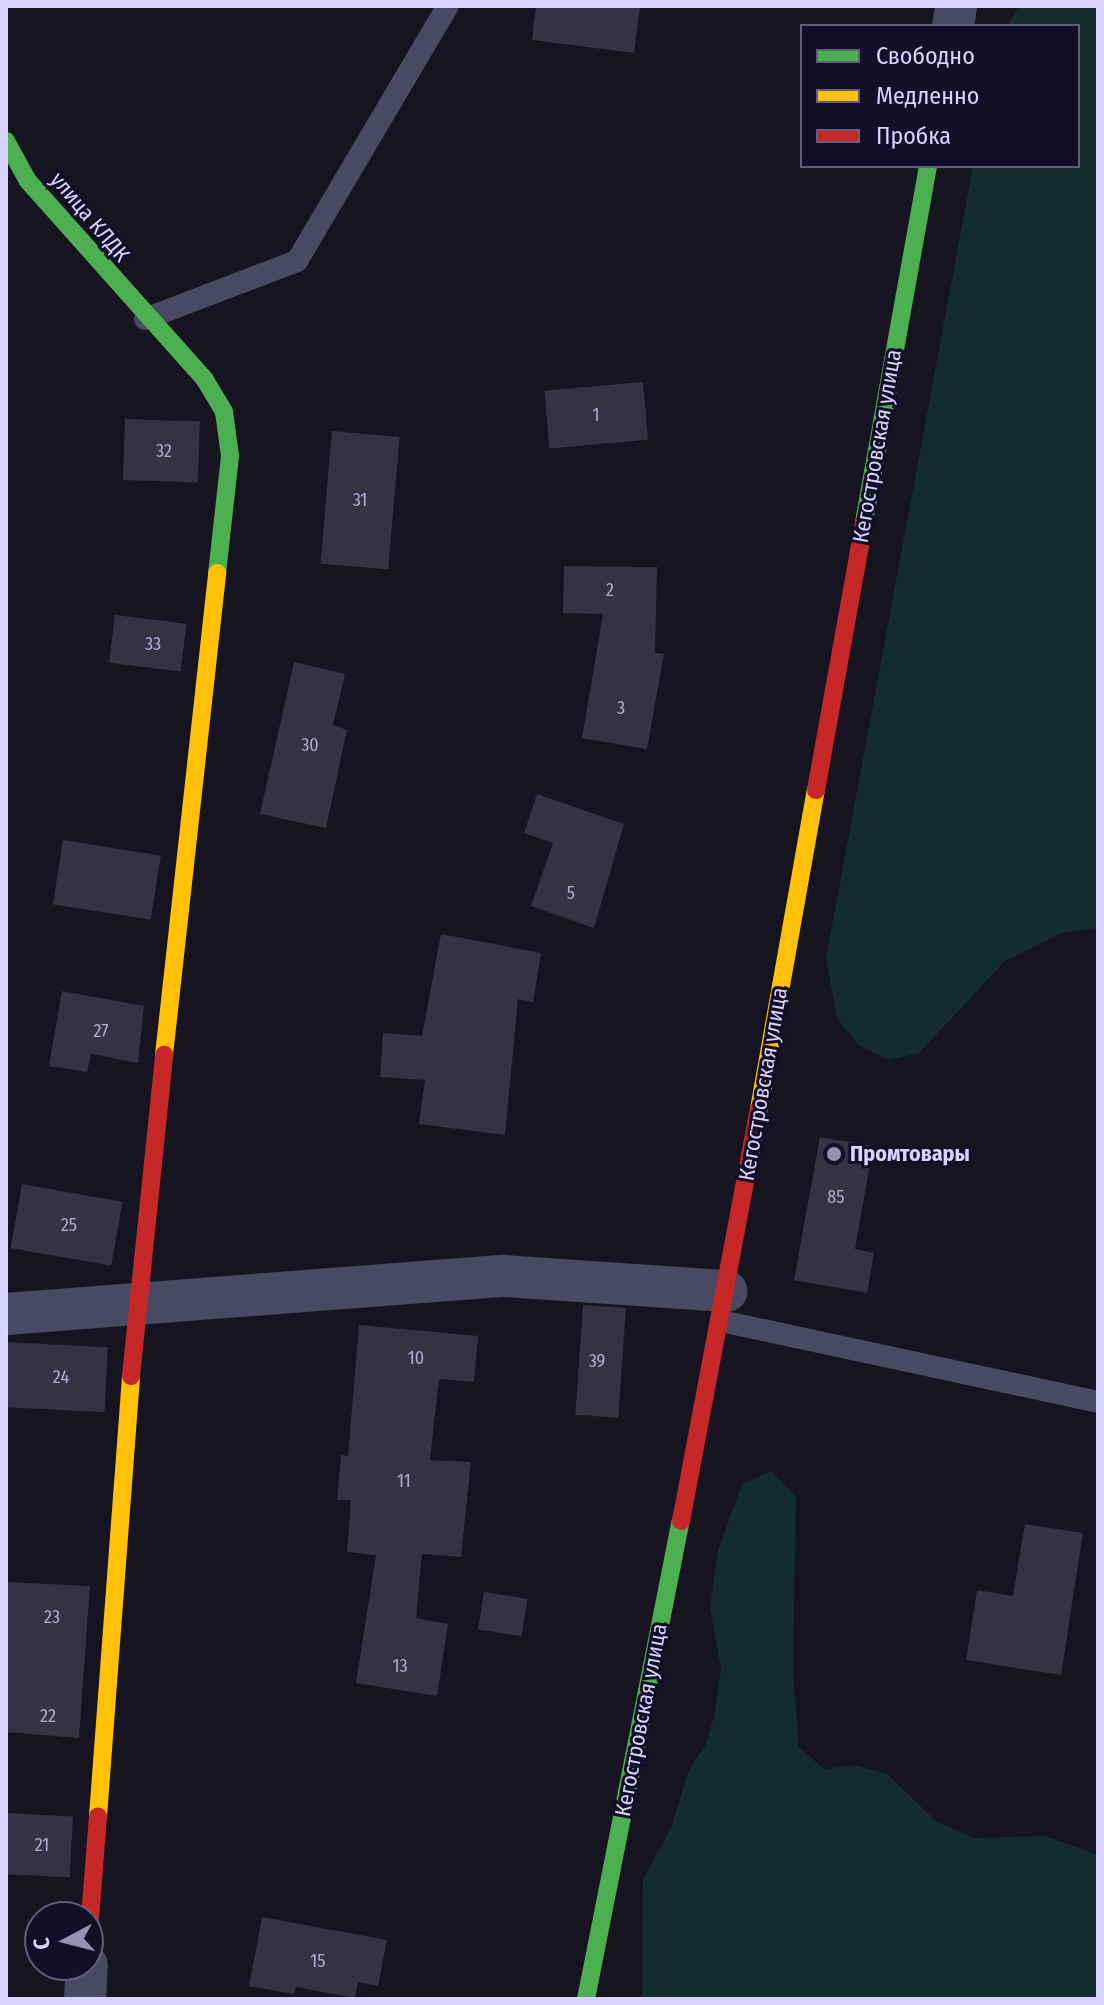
<!DOCTYPE html>
<html>
<head>
<meta charset="utf-8">
<style>
  body { margin:0 }
  #map { position:relative; width:1104px; height:2005px; overflow:hidden; background:#161421; font-family:"Fira Sans Condensed",sans-serif }
  div>[style] { position:absolute }
  .green>* { inset:0; background:#132c2d }
  .building>* { inset:0; background:#343243; transform-origin:0 0 }
  .lane>* { height:22px; margin:-11px; padding:0 11px; transform-origin:11px; border-radius:11px; background:#4a4962 }
  .street>* { height:42px; margin:-21px; padding:0 21px; transform-origin:21px; border-radius:21px; background:#4a4962 }
  .fast>* { height:18px; margin:-9px; padding:0 9px; transform-origin:9px; border-radius:9px; background:#4caf50 }
  .slow>* { height:18px; margin:-9px; padding:0 9px; transform-origin:9px; border-radius:9px; background:#ffc107 }
  .jam>* { height:18px; margin:-9px; padding:0 9px; transform-origin:9px; border-radius:9px; background:#c62828 }
  .dots>* { width:22px; height:22px; translate:-50% -50%; box-sizing:border-box; border:4px solid #130f26; border-radius:50% }
  span { translate:-50% -50%; white-space:nowrap; text-align:center; line-height:1.15; -webkit-text-stroke:6px #130f26; paint-order:stroke }
  .number-label { font-size:18px; color:#b0acd0 }
  .number-label span { -webkit-text-stroke-width:0 }
  .street-label { font-size:22px; color:#d9d4ff }
  .poi-label { font-size:22px; color:#d9d4ff; font-weight:700 }
  .left { translate:0 -50%; text-align:left }
  .frame { position:absolute; inset:0; border:8px solid #d9d4ff; pointer-events:none }
  .legend { position:absolute; left:800px; top:24px; width:280px; height:144px; box-sizing:border-box; background:#130f26; border:2px solid #625e7d; margin:0; padding:10px 14px; list-style:none; font-size:24px; color:#d9d4ff }
  .legend li { display:flex; align-items:center; gap:16px; height:40px }
  .legend b { width:40px; border:2px solid #625e7d }
  .north { position:absolute; left:24px; top:1901px; width:80px; height:80px; box-sizing:border-box; background:#130f26; border:2px solid #625e7d; border-radius:50%; rotate:263deg; font-size:22px; font-weight:700; line-height:32px; text-align:center; color:#d9d4ff }
  .north::after { content:''; display:block; margin:auto; width:28px; height:36px; background:#9591b1; clip-path:polygon(50% 0,100% 100%,50% 72%,0 100%) }
</style>
</head>
<body>
<div id="map">
  <div class="green">
    <i style="clip-path:polygon(1019px 6px,1098px 6px,1098px 928px,1061px 933px,1005px 961px,919px 1053px,889px 1060px,859px 1045px,837px 1019px,826px 958px,973px 166px,1078px 166px,1078px 26px,1007px 26px)"></i>
    <i style="clip-path:polygon(771px 1471px,796px 1496px,793px 1672px,799px 1747px,824px 1769px,854px 1765px,887px 1774px,936px 1821px,973px 1838px,1045px 1836px,1098px 1855px,1098px 1999px,642px 1999px,643px 1879px,671px 1828px,689px 1770px,705px 1746px,714px 1717px,721px 1669px,710px 1607px,718px 1550px,742px 1484px)"></i>
  </div>
  <div class="building">
    <i style="clip-path:polygon(536px 6px,640px 6px,634px 53px,532px 40px)"></i>
    <i style="left:643px;top:382px;width:58px;height:99px;rotate:85deg"></i>
    <i style="left:125px;top:419px;width:75px;height:61px;rotate:2deg"></i>
    <i style="left:332px;top:431px;width:68px;height:133px;rotate:5deg"></i>
    <i style="clip-path:polygon(564px 566px,657px 567px,655px 653px,664px 654px,647px 749px,582px 738px,603px 614px,563px 613px)"></i>
    <i style="left:115px;top:615px;width:72px;height:48px;rotate:7deg"></i>
    <i style="clip-path:polygon(294px 662px,345px 674px,333px 725px,347px 730px,326px 828px,260px 814px)"></i>
    <i style="clip-path:polygon(537px 794px,624px 824px,594px 928px,531px 906px,553px 843px,524px 833px)"></i>
    <i style="left:63px;top:840px;width:99px;height:65px;rotate:9deg"></i>
    <i style="clip-path:polygon(441px 934px,541px 953px,533px 1002px,518px 999px,505px 1135px,419px 1124px,425px 1080px,380px 1077px,383px 1033px,422px 1036px)"></i>
    <i style="clip-path:polygon(62px 991px,144px 1006px,138px 1063px,91px 1054px,87px 1072px,49px 1066px)"></i>
    <i style="clip-path:polygon(820px 1137px,873px 1146px,855px 1249px,874px 1253px,867px 1293px,794px 1280px)"></i>
    <i style="left:22px;top:1184px;width:102px;height:65px;rotate:10deg"></i>
    <i style="left:583px;top:1305px;width:43px;height:110px;rotate:4deg"></i>
    <i style="clip-path:polygon(359px 1325px,478px 1336px,474px 1382px,439px 1379px,430px 1460px,471px 1462px,461px 1557px,422px 1554px,416px 1618px,448px 1624px,437px 1696px,356px 1683px,376px 1555px,347px 1552px,351px 1500px,337px 1500px,341px 1455px,348px 1456px)"></i>
    <i style="left:6px;top:1342px;width:102px;height:65px;rotate:3deg"></i>
    <i style="clip-path:polygon(1025px 1524px,1083px 1533px,1061px 1675px,966px 1660px,977px 1590px,1013px 1596px)"></i>
    <i style="clip-path:polygon(6px 1582px,90px 1586px,79px 1738px,6px 1732px)"></i>
    <i style="left:484px;top:1592px;width:44px;height:38px;rotate:9deg"></i>
    <i style="left:6px;top:1813px;width:67px;height:61px;rotate:3deg"></i>
    <i style="clip-path:polygon(262px 1917px,387px 1940px,378px 1986px,358px 1982px,355px 1998px,296px 1987px,294px 1994px,249px 1986px)"></i>
  </div>
  <div class="lane">
    <i style="left:145px;top:319px;width:163px;rotate:-20.9deg"></i>
    <i style="left:297px;top:261px;width:296px;rotate:-59.4deg"></i>
    <i style="left:721px;top:1321px;width:386px;rotate:12.1deg"></i>
  </div>
  <div class="street">
    <i style="left:953px;top:26px;width:20px;rotate:-81deg"></i>
    <i style="left:6px;top:1314px;width:499px;rotate:-4.4deg"></i>
    <i style="left:504px;top:1276px;width:223px;rotate:3.9deg"></i>
    <i style="left:85px;top:1999px;width:34px;rotate:-87deg"></i>
  </div>
  <div class="fast">
    <i style="left:6px;top:141px;width:46px;rotate:61.2deg"></i>
    <i style="left:28px;top:181px;width:266px;rotate:48.3deg"></i>
    <i style="left:205px;top:380px;width:37px;rotate:59deg"></i>
    <i style="left:224px;top:412px;width:44px;rotate:82.2deg"></i>
    <i style="left:230px;top:456px;width:118px;rotate:96.3deg"></i>
    <i style="left:864px;top:522px;width:362px;rotate:-79.8deg"></i>
    <i style="left:586px;top:1999px;width:487px;rotate:-78.8deg"></i>
  </div>
  <div class="slow">
    <i style="left:164px;top:1055px;width:485px;rotate:-83.7deg"></i>
    <i style="left:759px;top:1109px;width:324px;rotate:-79.9deg"></i>
    <i style="left:98px;top:1816px;width:441px;rotate:-85.7deg"></i>
  </div>
  <div class="jam">
    <i style="left:816px;top:790px;width:272px;rotate:-79.8deg"></i>
    <i style="left:131px;top:1376px;width:323px;rotate:-84.1deg"></i>
    <i style="left:681px;top:1521px;width:419px;rotate:-79.3deg"></i>
    <i style="left:88px;top:1943px;width:127px;rotate:-85.5deg"></i>
  </div>
  <div class="dots">
    <i style="left:834px;top:1154px;background:#9591b1"></i>
  </div>
  <div class="number-label">
    <span style="left:596px;top:415px">1</span>
    <span style="left:164px;top:451px">32</span>
    <span style="left:360px;top:500px">31</span>
    <span style="left:610px;top:590px">2</span>
    <span style="left:153px;top:644px">33</span>
    <span style="left:621px;top:708px">3</span>
    <span style="left:310px;top:745px">30</span>
    <span style="left:571px;top:893px">5</span>
    <span style="left:101px;top:1031px">27</span>
    <span style="left:836px;top:1197px">85</span>
    <span style="left:69px;top:1225px">25</span>
    <span style="left:416px;top:1358px">10</span>
    <span style="left:597px;top:1361px">39</span>
    <span style="left:61px;top:1377px">24</span>
    <span style="left:404px;top:1481px">11</span>
    <span style="left:52px;top:1617px">23</span>
    <span style="left:400px;top:1666px">13</span>
    <span style="left:48px;top:1716px">22</span>
    <span style="left:42px;top:1845px">21</span>
    <span style="left:318px;top:1961px">15</span>
  </div>
  <div class="street-label">
    <span style="left:90px;top:217px;rotate:50deg">улица КЛДК</span>
    <span style="left:877px;top:446px;rotate:-80deg">Кегостровская улица</span>
    <span style="left:763px;top:1084px;rotate:-80deg">Кегостровская улица</span>
    <span style="left:641px;top:1720px;rotate:-79deg">Кегостровская улица</span>
  </div>
  <div class="poi-label">
    <span class="left" style="left:850px;top:1154px">Промтовары</span>
  </div>
  <div class="frame"></div>
  <ul class="legend">
  <li><b style="height:10px;background:#4caf50"></b>Свободно</li>
  <li><b style="height:10px;background:#ffc107"></b>Медленно</li>
  <li><b style="height:10px;background:#c62828"></b>Пробка</li>
  </ul>
  <div class="north">С</div>
</div>
</body>
</html>
